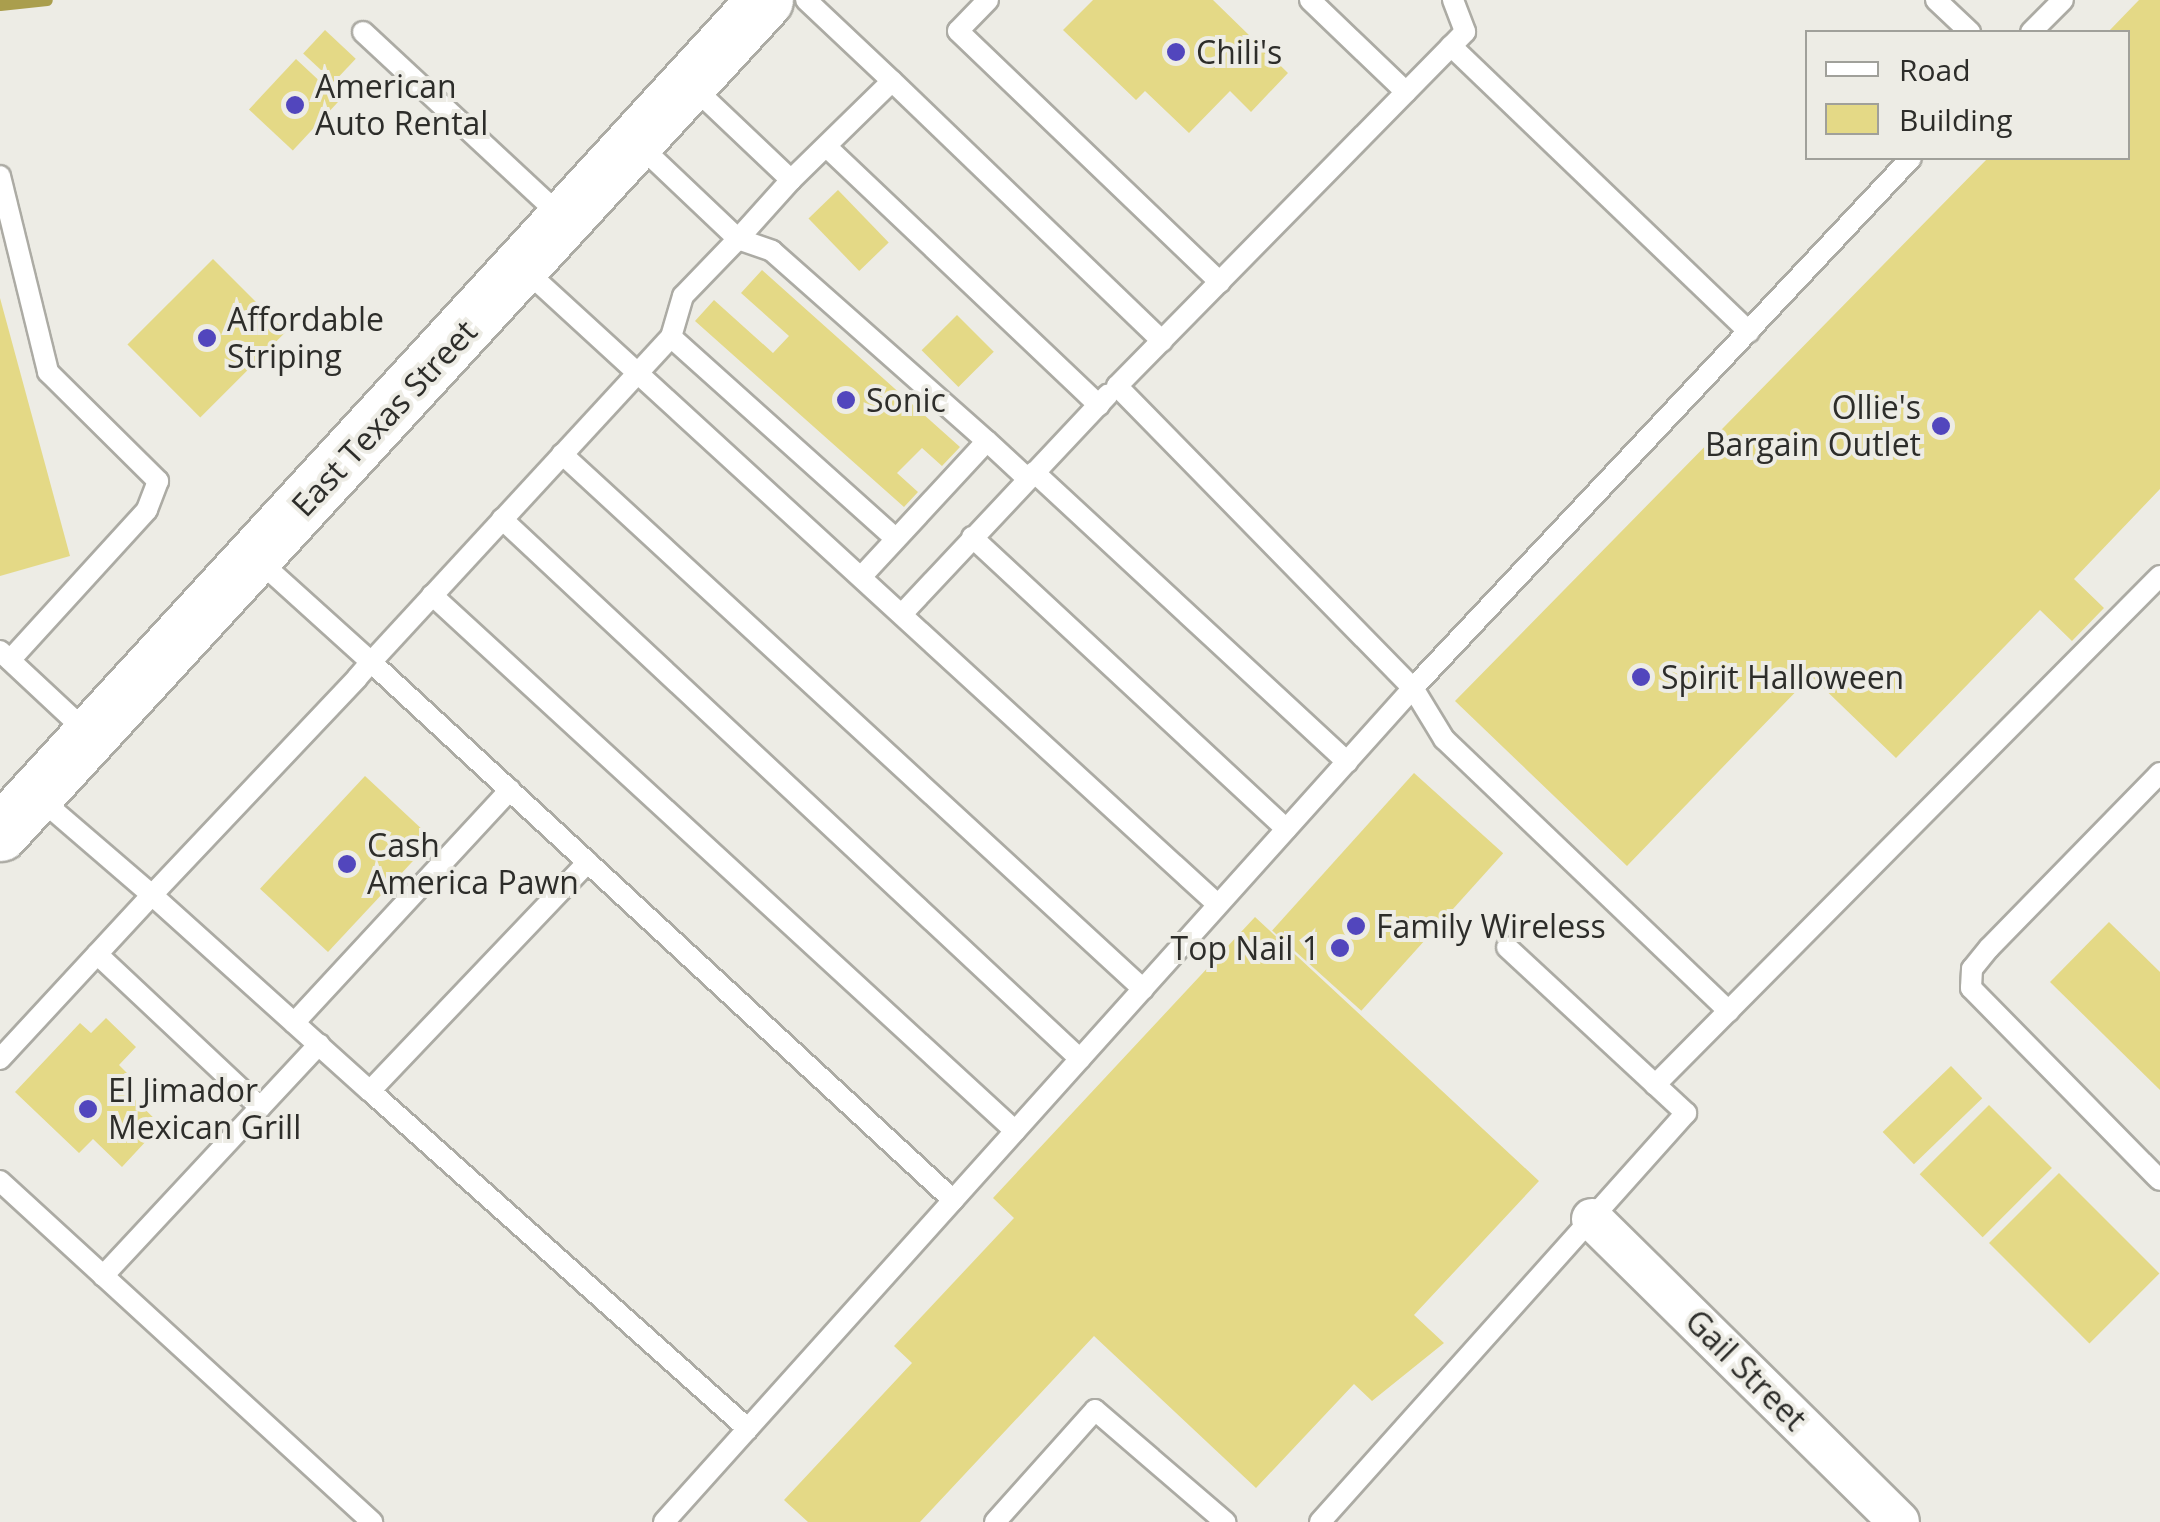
<!DOCTYPE html>
<html>
<head>
<meta charset="utf-8">
<style>
  body { margin:0 }
  #map { position:relative; width:2160px; height:1522px; overflow:hidden; background:#edece5; font-family:"Open Sans",sans-serif }
  div>[style] { position:absolute }
  .stream>* { height:11px; margin:-5.5px; padding:0 5.5px; transform-origin:5.5px; border-radius:5.5px; background:#aa9e4d }
  .building>* { inset:0; background:#e4d986; transform-origin:0 0 }
  .roads { filter:drop-shadow(2px 0 #acaba4) drop-shadow(-2px 0 #acaba4) drop-shadow(0 2px #acaba4) drop-shadow(0 -2px #acaba4) }
  .lane>* { height:20px; margin:-10px; padding:0 10px; transform-origin:10px; border-radius:10px; background:#fff }
  .street>* { height:40px; margin:-20px; padding:0 20px; transform-origin:20px; border-radius:20px; background:#fff }
  .primary>* { height:55px; margin:-27.5px; padding:0 27.5px; transform-origin:27.5px; border-radius:27.5px; background:#fff }
  .dots>* { width:28px; height:28px; translate:-50% -50%; box-sizing:border-box; border:5px solid #edece5; border-radius:50% }
  span { translate:-50% -50%; white-space:nowrap; text-align:center; line-height:1.15; -webkit-text-stroke:8px #edece5; paint-order:stroke }
  .poi-label { font-size:32px; color:#2d2d2a }
  .left { translate:0 -50%; text-align:left }
  .right { translate:-100% -50%; text-align:right }
  .street-label { font-size:32px; color:#2d2d2a }
  .legend { position:absolute; left:1805px; top:30px; width:325px; height:130px; box-sizing:border-box; background:#edece5; border:2px solid #a0a09a; margin:0; padding:12px 18px; list-style:none; font-size:30px; color:#2d2d2a }
  .legend li { display:flex; align-items:center; gap:20px; height:50px }
  .legend b { width:50px; border:2px solid #a0a09a }
</style>
</head>
<body>
<div id="map">
  <div class="stream">
    <i style="left:0;top:5px;width:47px;rotate:-6.1deg"></i>
  </div>
  <div class="building">
    <i style="clip-path:polygon(1093px 0,1213px 0,1288px 73px,1251px 112px,1230px 91px,1189px 133px,1145px 91px,1136px 100px,1063px 30px)"></i>
    <i style="clip-path:polygon(2139px 0,2160px 0,2160px 489px,2074px 579px,2104px 608px,2072px 641px,2040px 610px,1896px 758px,1811px 676px,1627px 866px,1455px 701px,1988px 158px,2128px 158px,2128px 32px,2108px 32px)"></i>
    <i style="left:325px;top:30px;width:42px;height:32px;rotate:43deg"></i>
    <i style="left:296px;top:59px;width:60px;height:69px;rotate:43deg"></i>
    <i style="left:838px;top:190px;width:73px;height:41px;rotate:46deg"></i>
    <i style="left:213px;top:259px;width:103px;height:121px;rotate:45deg"></i>
    <i style="clip-path:polygon(762px 270px,960px 447px,942px 466px,922px 448px,897px 473px,918px 492px,904px 507px,695px 321px,714px 300px,773px 353px,789px 336px,741px 293px)"></i>
    <i style="clip-path:polygon(0 298px,70px 556px,0 576px)"></i>
    <i style="left:957px;top:315px;width:52px;height:50px;rotate:45deg"></i>
    <i style="left:1414px;top:773px;width:120px;height:212px;rotate:42deg"></i>
    <i style="left:365px;top:776px;width:93px;height:154px;rotate:43deg"></i>
    <i style="clip-path:polygon(1255px 917px,1539px 1181px,1414px 1315px,1444px 1343px,1372px 1401px,1354px 1384px,1256px 1488px,1094px 1336px,920px 1522px,808px 1522px,784px 1500px,912px 1363px,894px 1346px,1014px 1218px,993px 1198px)"></i>
    <i style="clip-path:polygon(2109px 922px,2160px 972px,2160px 1090px,2050px 982px)"></i>
    <i style="clip-path:polygon(106px 1018px,136px 1047px,119px 1065px,134px 1080px,125px 1090px,161px 1125px,122px 1167px,93px 1139px,79px 1153px,15px 1092px,80px 1023px,91px 1033px)"></i>
    <i style="left:1951px;top:1066px;width:45px;height:95px;rotate:46deg"></i>
    <i style="left:1989px;top:1105px;width:89px;height:98px;rotate:45deg"></i>
    <i style="left:2059px;top:1173px;width:142px;height:99px;rotate:45deg"></i>
  </div>
  <div class="roads">
    <div class="lane">
      <i style="left:988px;top:0;width:43px;rotate:134.1deg"></i>
      <i style="left:958px;top:31px;width:363px;rotate:43.8deg"></i>
      <i style="left:1310px;top:0;width:133px;rotate:43.8deg"></i>
      <i style="left:1453px;top:0;width:34px;rotate:69deg"></i>
      <i style="left:1465px;top:32px;width:496px;rotate:134.5deg"></i>
      <i style="left:1117px;top:386px;width:423px;rotate:45.6deg"></i>
      <i style="left:1413px;top:688px;width:60px;rotate:58.7deg"></i>
      <i style="left:1444px;top:739px;width:394px;rotate:43.7deg"></i>
      <i style="left:1936px;top:0;width:47px;rotate:43.3deg"></i>
      <i style="left:363px;top:32px;width:270px;rotate:42.9deg"></i>
      <i style="left:2031px;top:32px;width:45px;rotate:-45deg"></i>
      <i style="left:1451px;top:46px;width:413px;rotate:43.8deg"></i>
      <i style="left:892px;top:81px;width:375px;rotate:43.9deg"></i>
      <i style="left:691px;top:85px;width:138px;rotate:43.5deg"></i>
      <i style="left:791px;top:180px;width:141px;rotate:-44.4deg"></i>
      <i style="left:892px;top:81px;width:118px;rotate:-136.7deg"></i>
      <i style="left:638px;top:144px;width:138px;rotate:43.5deg"></i>
      <i style="left:738px;top:239px;width:79px;rotate:134deg"></i>
      <i style="left:683px;top:296px;width:43px;rotate:106.3deg"></i>
      <i style="left:671px;top:337px;width:442px;rotate:132.7deg"></i>
      <i style="left:371px;top:662px;width:793px;rotate:42.75deg"></i>
      <i style="left:830px;top:150px;width:371px;rotate:43.5deg"></i>
      <i style="left:0;top:176px;width:202px;rotate:76.2deg"></i>
      <i style="left:48px;top:372px;width:155px;rotate:44.7deg"></i>
      <i style="left:158px;top:481px;width:31px;rotate:111deg"></i>
      <i style="left:147px;top:510px;width:203px;rotate:132.4deg"></i>
      <i style="left:791px;top:180px;width:79px;rotate:131.9deg"></i>
      <i style="left:738px;top:239px;width:36px;rotate:19deg"></i>
      <i style="left:772px;top:251px;width:287px;rotate:41.5deg"></i>
      <i style="left:523px;top:268px;width:941px;rotate:42.5deg"></i>
      <i style="left:671px;top:337px;width:302px;rotate:41.9deg"></i>
      <i style="left:562px;top:454px;width:790px;rotate:42.64deg"></i>
      <i style="left:1034px;top:472px;width:427px;rotate:42.8deg"></i>
      <i style="left:502px;top:519px;width:791px;rotate:43.05deg"></i>
      <i style="left:972px;top:537px;width:429px;rotate:42.9deg"></i>
      <i style="left:861px;top:577px;width:185px;rotate:-47.2deg"></i>
      <i style="left:987px;top:441px;width:56px;rotate:42.8deg"></i>
      <i style="left:432px;top:595px;width:792px;rotate:42.59deg"></i>
      <i style="left:902px;top:614px;width:301px;rotate:-46.8deg"></i>
      <i style="left:0;top:651px;width:120px;rotate:43deg"></i>
      <i style="left:2160px;top:773px;width:245px;rotate:134.3deg"></i>
      <i style="left:1989px;top:948px;width:27px;rotate:129deg"></i>
      <i style="left:1972px;top:969px;width:19px;rotate:93deg"></i>
      <i style="left:1971px;top:988px;width:269px;rotate:45.5deg"></i>
      <i style="left:38px;top:797px;width:150px;rotate:40.7deg"></i>
      <i style="left:152px;top:895px;width:299px;rotate:-46.6deg"></i>
      <i style="left:357px;top:678px;width:21px;rotate:-49deg"></i>
      <i style="left:371px;top:662px;width:155px;rotate:-137.9deg"></i>
      <i style="left:97px;top:954px;width:224px;rotate:43.2deg"></i>
      <i style="left:294px;top:1023px;width:318px;rotate:-47.2deg"></i>
      <i style="left:0;top:1059px;width:224px;rotate:-47.2deg"></i>
      <i style="left:152px;top:895px;width:293px;rotate:42deg"></i>
      <i style="left:370px;top:1091px;width:316px;rotate:-46.4deg"></i>
      <i style="left:1655px;top:1085px;width:717px;rotate:-45.23deg"></i>
      <i style="left:370px;top:1091px;width:507px;rotate:41.8deg"></i>
      <i style="left:0;top:1181px;width:505px;rotate:42.51deg"></i>
      <i style="left:103px;top:1276px;width:317px;rotate:-47deg"></i>
      <i style="left:664px;top:1522px;width:1121px;rotate:-48.07deg"></i>
      <i style="left:1413px;top:688px;width:727px;rotate:-46.78deg"></i>
      <i style="left:995px;top:1522px;width:150px;rotate:-48.2deg"></i>
      <i style="left:1095px;top:1410px;width:172px;rotate:40.7deg"></i>
      <i style="left:1320px;top:1522px;width:549px;rotate:-48.18deg"></i>
      <i style="left:1686px;top:1113px;width:244px;rotate:-137.2deg"></i>
    </div>
    <div class="street">
      <i style="left:1592px;top:1219px;width:431px;rotate:44.6deg"></i>
    </div>
    <div class="primary">
      <i style="left:0;top:833px;width:1131px;rotate:-47.44deg"></i>
    </div>
  </div>
  <div class="dots">
    <i style="left:1176px;top:52px;background:#5246bd"></i>
    <i style="left:295px;top:105px;background:#5246bd"></i>
    <i style="left:207px;top:338px;background:#5246bd"></i>
    <i style="left:846px;top:400px;background:#5246bd"></i>
    <i style="left:1941px;top:426px;background:#5246bd"></i>
    <i style="left:1641px;top:677px;background:#5246bd"></i>
    <i style="left:347px;top:864px;background:#5246bd"></i>
    <i style="left:1356px;top:926px;background:#5246bd"></i>
    <i style="left:1340px;top:948px;background:#5246bd"></i>
    <i style="left:88px;top:1109px;background:#5246bd"></i>
  </div>
  <div class="poi-label">
    <span class="left" style="left:1196px;top:52px">Chili's</span>
    <span class="left" style="left:315px;top:105px">American<br>Auto Rental</span>
    <span class="left" style="left:227px;top:338px">Affordable<br>Striping</span>
    <span class="left" style="left:866px;top:400px">Sonic</span>
    <span class="right" style="left:1921px;top:426px">Ollie's<br>Bargain Outlet</span>
    <span class="left" style="left:1661px;top:677px">Spirit Halloween</span>
    <span class="left" style="left:367px;top:864px">Cash<br>America Pawn</span>
    <span class="left" style="left:1376px;top:926px">Family Wireless</span>
    <span class="right" style="left:1320px;top:948px">Top Nail 1</span>
    <span class="left" style="left:108px;top:1109px">El Jimador<br>Mexican Grill</span>
  </div>
  <div class="street-label">
    <span style="left:384px;top:418px;rotate:-47deg">East Texas Street</span>
    <span style="left:1746px;top:1370px;rotate:45deg">Gail Street</span>
  </div>
  <ul class="legend">
  <li><b style="height:12px;background:#fff"></b>Road</li>
  <li><b style="height:28px;background:#e4d986"></b>Building</li>
  </ul>
</div>
</body>
</html>
